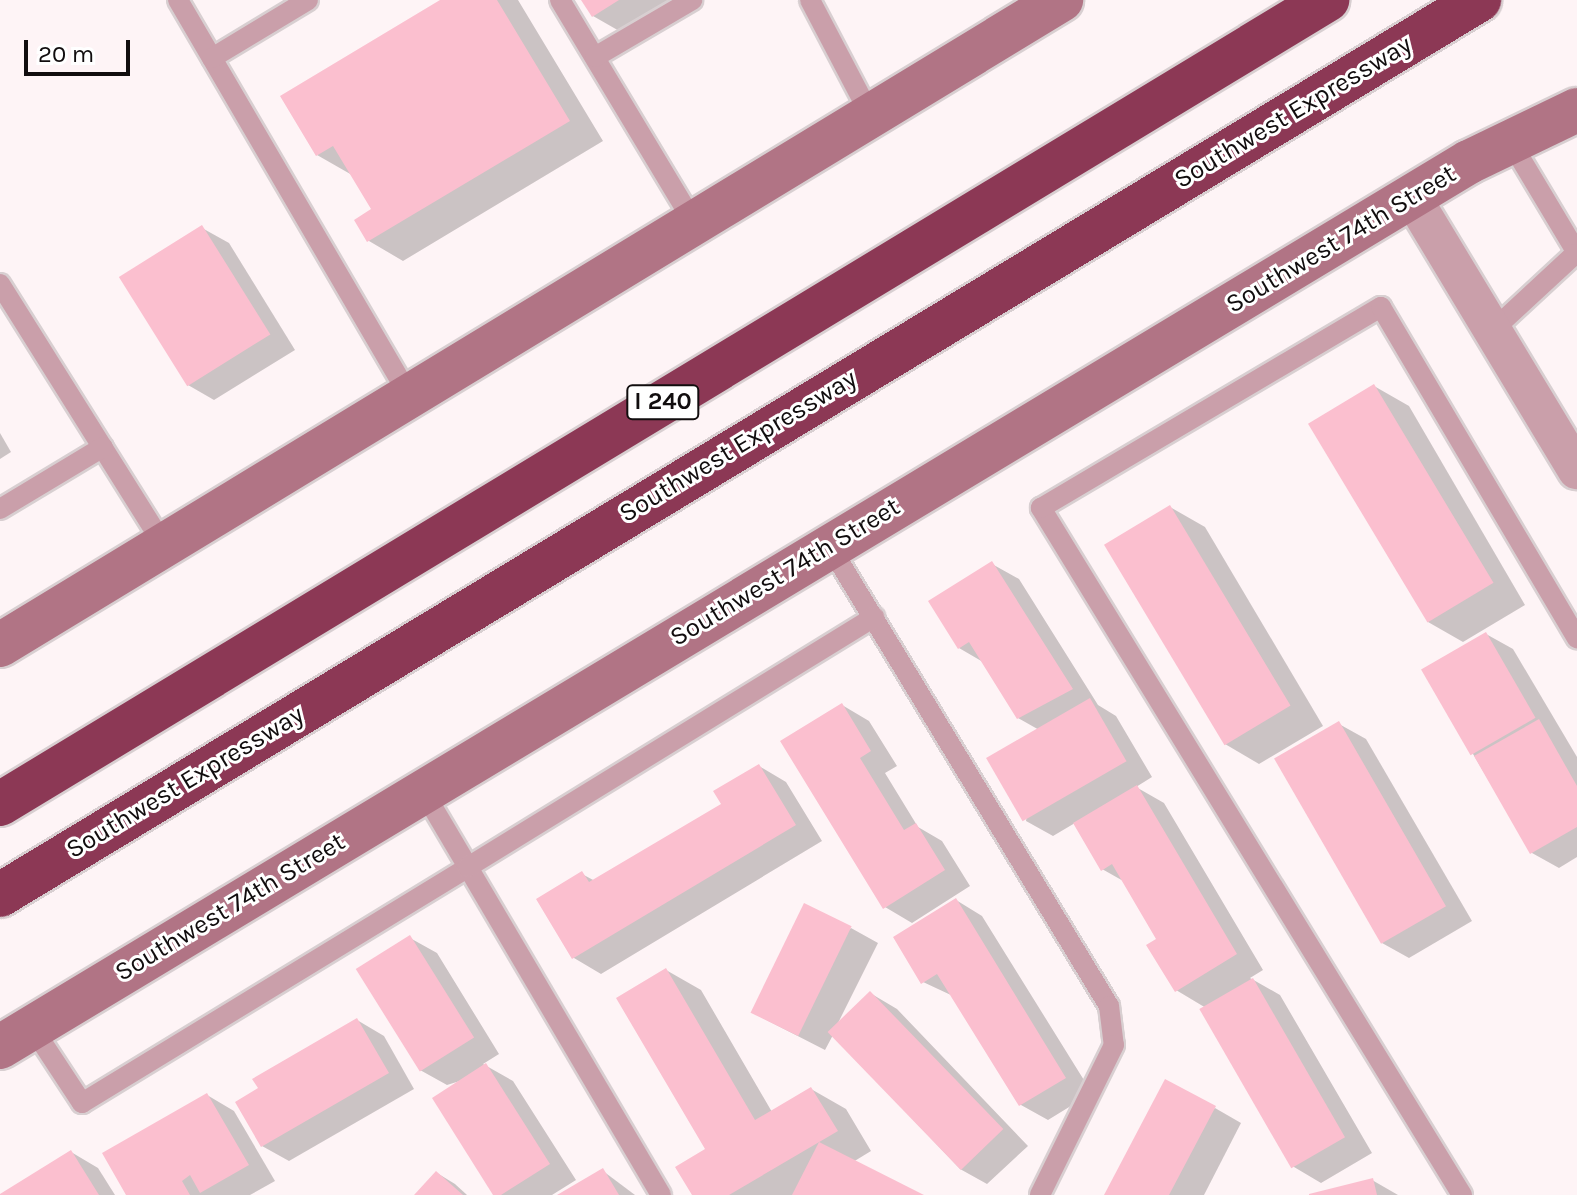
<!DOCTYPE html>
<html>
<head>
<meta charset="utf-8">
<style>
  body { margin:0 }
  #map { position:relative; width:1577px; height:1195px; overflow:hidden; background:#fef4f6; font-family:Karla,sans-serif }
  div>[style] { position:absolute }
  .shadow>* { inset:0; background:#0003 }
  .building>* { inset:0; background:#fbbfcf; transform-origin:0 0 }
  .roads { filter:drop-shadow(2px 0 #d8cfd1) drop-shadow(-2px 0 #d8cfd1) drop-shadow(0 2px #d8cfd1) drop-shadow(0 -2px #d8cfd1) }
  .lane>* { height:20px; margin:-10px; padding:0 10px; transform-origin:10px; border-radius:10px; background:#ca9faa }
  .street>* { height:38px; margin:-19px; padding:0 19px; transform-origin:19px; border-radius:19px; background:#ca9faa }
  .secondary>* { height:44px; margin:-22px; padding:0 22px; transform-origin:22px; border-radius:22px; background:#b17485 }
  .highway>* { height:44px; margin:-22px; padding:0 22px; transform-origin:22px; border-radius:22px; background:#8c3855 }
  span { translate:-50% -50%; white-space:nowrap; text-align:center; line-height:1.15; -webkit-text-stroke:6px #fff; paint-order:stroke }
  .shield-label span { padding:2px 6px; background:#fff; border:2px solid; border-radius:6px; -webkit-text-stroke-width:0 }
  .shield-label { font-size:24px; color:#110d0e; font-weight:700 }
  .street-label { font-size:26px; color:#110d0e }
  .scale { position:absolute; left:24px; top:40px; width:106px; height:36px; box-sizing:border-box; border:4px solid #110d0e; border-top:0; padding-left:10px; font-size:24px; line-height:28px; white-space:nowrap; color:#110d0e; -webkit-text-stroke:6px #fff; paint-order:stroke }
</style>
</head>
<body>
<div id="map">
  <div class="shadow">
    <i style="clip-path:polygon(444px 0,518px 0,603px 141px,403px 261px,369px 241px,374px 210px,352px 175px,317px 155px)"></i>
    <i style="clip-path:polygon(584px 0,671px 0,628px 36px,593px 16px)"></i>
    <i style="clip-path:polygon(202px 228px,229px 243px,295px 350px,214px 400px,188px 385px)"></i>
    <i style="clip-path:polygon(1374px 386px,1409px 406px,1525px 605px,1463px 642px,1428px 622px)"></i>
    <i style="clip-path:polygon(0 433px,11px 452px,0 459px)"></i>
    <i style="clip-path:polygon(1170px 507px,1205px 527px,1323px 726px,1259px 764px,1225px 744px)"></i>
    <i style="clip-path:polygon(992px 564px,1019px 579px,1098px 705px,1116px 716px,1152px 777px,1136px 787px,1164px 803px,1263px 970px,1250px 978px,1280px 995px,1372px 1153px,1321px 1183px,1294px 1167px,1206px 1008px,1176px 990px,1159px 940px,1125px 882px,1102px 869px,1075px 823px,1053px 836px,1026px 821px,1041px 731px,1018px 718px,983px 662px,959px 648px)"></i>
    <i style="clip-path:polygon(1486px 634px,1513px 649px,1577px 757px,1577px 857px,1559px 868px,1532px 853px,1473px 754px)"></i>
    <i style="clip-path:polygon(842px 705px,869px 721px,897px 766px,885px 773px,918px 827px,942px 841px,970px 886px,912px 923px,885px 907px)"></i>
    <i style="clip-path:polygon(1339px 724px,1366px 739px,1472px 921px,1409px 958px,1382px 943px)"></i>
    <i style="clip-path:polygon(759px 766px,786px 782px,822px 841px,601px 974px,574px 958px,539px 899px,582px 874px,595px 881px,723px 804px)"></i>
    <i style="clip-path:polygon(956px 900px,982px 916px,1092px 1093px,1048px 1120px,1021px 1105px,953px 996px,923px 982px)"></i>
    <i style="clip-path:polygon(851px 928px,878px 943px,838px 1023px,870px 993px,897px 1009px,1028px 1146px,987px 1184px,960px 1169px,833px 1035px,825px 1050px,753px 1013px)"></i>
    <i style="clip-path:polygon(410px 938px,437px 953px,499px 1054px,483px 1064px,513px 1081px,576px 1180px,552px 1195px,495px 1195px,463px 1080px,447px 1085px,420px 1070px)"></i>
    <i style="clip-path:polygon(666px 970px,701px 990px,772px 1112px,811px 1089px,846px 1109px,871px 1151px,853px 1162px,919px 1195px,694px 1195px,708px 1150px)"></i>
    <i style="clip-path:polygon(357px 1020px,384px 1036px,414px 1089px,289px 1161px,262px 1146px)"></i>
    <i style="clip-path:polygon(207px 1095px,234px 1111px,275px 1181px,250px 1195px,129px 1195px)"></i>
    <i style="clip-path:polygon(1215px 1108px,1241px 1123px,1204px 1195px,1106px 1195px)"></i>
    <i style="clip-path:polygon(71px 1152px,98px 1168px,115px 1195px,2px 1195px)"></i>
    <i style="clip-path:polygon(603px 1171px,635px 1195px,561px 1195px)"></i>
    <i style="clip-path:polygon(437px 1173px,455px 1184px,467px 1195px,417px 1195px)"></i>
    <i style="clip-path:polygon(1372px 1180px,1398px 1195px,1313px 1195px)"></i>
  </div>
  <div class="building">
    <i style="clip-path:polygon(440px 0,497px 0,570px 121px,367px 242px,354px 220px,371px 209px,333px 146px,316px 156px,280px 96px)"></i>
    <i style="clip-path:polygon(581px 0,619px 0,592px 17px)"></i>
    <i style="left:202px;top:225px;width:129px;height:98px;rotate:58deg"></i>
    <i style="left:1374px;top:384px;width:232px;height:77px;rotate:59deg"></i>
    <i style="left:1170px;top:505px;width:234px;height:77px;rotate:59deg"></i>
    <i style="clip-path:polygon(992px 561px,1073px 689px,1017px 719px,969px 642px,958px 649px,928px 601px)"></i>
    <i style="left:1486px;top:632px;width:99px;height:75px;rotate:60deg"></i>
    <i style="left:1090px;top:698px;width:73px;height:120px;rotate:60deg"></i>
    <i style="clip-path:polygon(842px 703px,871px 751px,860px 758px,904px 830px,916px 823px,945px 870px,883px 909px,780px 741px)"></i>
    <i style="clip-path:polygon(1539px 719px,1577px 786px,1577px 827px,1530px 854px,1474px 756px)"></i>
    <i style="left:1339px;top:721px;width:214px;height:75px;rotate:60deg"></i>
    <i style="clip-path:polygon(759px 764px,796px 825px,572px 959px,536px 899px,582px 871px,589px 882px,721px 804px,713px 791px)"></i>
    <i style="clip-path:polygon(1137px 785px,1237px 954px,1175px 992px,1146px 945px,1156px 939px,1112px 864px,1101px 871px,1073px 823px)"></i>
    <i style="clip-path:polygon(956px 898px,1066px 1078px,1019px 1106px,937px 974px,921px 984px,893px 937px)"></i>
    <i style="left:804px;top:903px;width:53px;height:122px;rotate:26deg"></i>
    <i style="left:410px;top:935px;width:121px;height:64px;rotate:58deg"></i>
    <i style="clip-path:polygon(666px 968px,755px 1120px,811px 1087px,838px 1131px,729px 1195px,692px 1195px,675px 1167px,705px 1149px,616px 998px)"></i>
    <i style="left:1253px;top:978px;width:184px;height:62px;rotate:60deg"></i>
    <i style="left:870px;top:991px;width:192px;height:59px;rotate:46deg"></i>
    <i style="clip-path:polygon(357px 1018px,389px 1073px,261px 1147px,235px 1102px,258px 1088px,252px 1079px)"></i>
    <i style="clip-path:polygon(486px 1063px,550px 1164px,501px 1195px,493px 1195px,432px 1098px)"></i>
    <i style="clip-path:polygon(1165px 1079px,1216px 1106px,1169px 1195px,1104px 1195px)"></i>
    <i style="clip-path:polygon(207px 1093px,249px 1165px,200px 1193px,190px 1175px,182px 1181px,190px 1195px,126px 1195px,102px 1153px)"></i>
    <i style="clip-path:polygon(819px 1142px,924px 1195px,792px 1195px)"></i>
    <i style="clip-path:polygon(71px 1150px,99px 1195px,0 1195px,0 1194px)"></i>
    <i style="clip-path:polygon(603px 1168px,619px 1195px,557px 1195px)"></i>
    <i style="clip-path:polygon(436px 1171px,463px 1195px,414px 1195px)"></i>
    <i style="clip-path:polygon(1373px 1178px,1377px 1195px,1309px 1195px,1309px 1194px)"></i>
  </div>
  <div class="roads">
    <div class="lane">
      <i style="left:178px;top:0;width:458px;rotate:59.7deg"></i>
      <i style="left:560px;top:0;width:260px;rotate:59deg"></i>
      <i style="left:810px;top:0;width:131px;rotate:62.3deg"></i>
      <i style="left:595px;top:57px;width:113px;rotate:-30.4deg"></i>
      <i style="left:212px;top:58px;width:112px;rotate:-31.1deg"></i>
      <i style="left:1510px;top:141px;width:131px;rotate:59.1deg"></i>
      <i style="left:0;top:284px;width:308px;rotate:57.9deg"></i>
      <i style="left:1493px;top:330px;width:112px;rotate:-42.8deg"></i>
      <i style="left:0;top:509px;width:120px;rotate:-31deg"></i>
      <i style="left:829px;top:545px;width:539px;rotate:58.73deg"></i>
      <i style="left:1109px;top:1006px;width:39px;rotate:83deg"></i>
      <i style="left:1114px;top:1045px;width:167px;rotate:116.3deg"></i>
      <i style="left:32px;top:1027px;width:91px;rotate:56.7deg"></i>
      <i style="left:82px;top:1103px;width:452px;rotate:-31.4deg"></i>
      <i style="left:468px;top:867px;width:88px;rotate:-120.6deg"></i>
      <i style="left:661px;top:1195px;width:381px;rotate:-120.5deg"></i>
      <i style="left:468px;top:867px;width:477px;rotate:-31.6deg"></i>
      <i style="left:1462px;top:1195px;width:806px;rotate:-121.5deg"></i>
      <i style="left:1041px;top:508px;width:395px;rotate:-30.6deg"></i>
      <i style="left:1381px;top:307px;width:385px;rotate:59.4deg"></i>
    </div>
    <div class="street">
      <i style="left:1412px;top:197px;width:319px;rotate:58.9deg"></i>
    </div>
    <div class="secondary">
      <i style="left:0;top:645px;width:1242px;rotate:-31.3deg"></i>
      <i style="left:0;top:1047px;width:1715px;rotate:-31.07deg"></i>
      <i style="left:1469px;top:162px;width:120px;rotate:-25.7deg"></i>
    </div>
    <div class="highway">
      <i style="left:0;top:804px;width:1552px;rotate:-31.21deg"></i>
      <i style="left:0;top:895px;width:1729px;rotate:-31.18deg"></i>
    </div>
  </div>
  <div class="shield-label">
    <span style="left:663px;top:402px">I 240</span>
  </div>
  <div class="street-label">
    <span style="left:1293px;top:112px;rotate:-31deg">Southwest Expressway</span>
    <span style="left:1341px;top:239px;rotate:-31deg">Southwest 74th Street</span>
    <span style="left:738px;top:446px;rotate:-31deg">Southwest Expressway</span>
    <span style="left:785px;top:572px;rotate:-31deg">Southwest 74th Street</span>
    <span style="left:185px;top:782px;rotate:-31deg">Southwest Expressway</span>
    <span style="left:230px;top:907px;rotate:-31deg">Southwest 74th Street</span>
  </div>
  <div class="scale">20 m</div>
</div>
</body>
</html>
